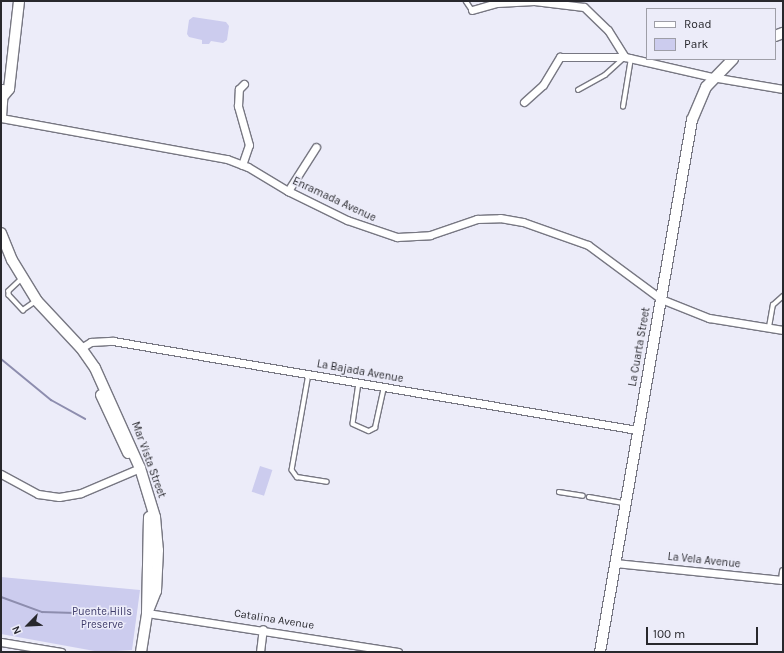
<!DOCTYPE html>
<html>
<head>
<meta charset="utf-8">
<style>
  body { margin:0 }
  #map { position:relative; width:784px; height:653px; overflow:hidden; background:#ececf9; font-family:Karla,sans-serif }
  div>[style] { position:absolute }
  .green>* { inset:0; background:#cce; transform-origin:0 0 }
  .stream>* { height:2px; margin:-1px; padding:0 1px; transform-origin:1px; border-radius:1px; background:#8d8dae }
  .roads { filter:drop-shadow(1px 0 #777782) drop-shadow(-1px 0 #777782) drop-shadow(0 1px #777782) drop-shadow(0 -1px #777782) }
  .lane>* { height:3.5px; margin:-1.75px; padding:0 1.75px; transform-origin:1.75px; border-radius:1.75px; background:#fff }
  .street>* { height:7px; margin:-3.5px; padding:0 3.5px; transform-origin:3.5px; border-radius:3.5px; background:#fff }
  .secondary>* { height:10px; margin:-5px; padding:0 5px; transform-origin:5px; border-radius:5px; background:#fff }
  span { translate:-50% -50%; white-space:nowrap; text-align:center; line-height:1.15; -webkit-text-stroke:3px #ececf9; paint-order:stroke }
  .street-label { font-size:11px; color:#28282d }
  .park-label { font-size:11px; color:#3e3b6a }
  .frame { position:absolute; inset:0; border:2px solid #28282d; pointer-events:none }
  .legend { position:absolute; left:646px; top:8px; width:130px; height:52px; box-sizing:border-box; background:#ececf9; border:1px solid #9e9ea7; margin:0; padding:5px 7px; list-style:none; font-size:12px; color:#28282d }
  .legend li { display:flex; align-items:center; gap:8px; height:20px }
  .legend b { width:20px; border:1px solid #9e9ea7 }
  .north { position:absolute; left:8px; top:605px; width:40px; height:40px; -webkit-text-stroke:3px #ececf9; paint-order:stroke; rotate:246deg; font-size:11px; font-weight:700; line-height:16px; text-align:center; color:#28282d }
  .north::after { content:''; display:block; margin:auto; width:14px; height:18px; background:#28282d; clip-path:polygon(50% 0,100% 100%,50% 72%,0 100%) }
  .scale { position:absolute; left:646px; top:627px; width:112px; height:18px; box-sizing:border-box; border:2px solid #28282d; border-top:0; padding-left:5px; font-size:12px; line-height:14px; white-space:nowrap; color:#28282d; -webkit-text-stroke:3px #ececf9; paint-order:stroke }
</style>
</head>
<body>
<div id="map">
  <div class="green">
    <i style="clip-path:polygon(193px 17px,226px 22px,229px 26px,227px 40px,223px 43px,211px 41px,209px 44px,202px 44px,202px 40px,189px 37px,187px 34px,189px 20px)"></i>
    <i style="left:260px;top:466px;width:13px;height:27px;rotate:18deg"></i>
    <i style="clip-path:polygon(1px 577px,140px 590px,132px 650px,100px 652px,1px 634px)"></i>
  </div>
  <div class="stream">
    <i style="left:1px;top:359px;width:65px;rotate:39.4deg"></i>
    <i style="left:51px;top:400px;width:39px;rotate:29deg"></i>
    <i style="left:1px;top:597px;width:44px;rotate:20.1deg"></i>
    <i style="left:42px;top:612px;width:66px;rotate:1.7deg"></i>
    <i style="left:108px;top:614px;width:17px;rotate:-24deg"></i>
  </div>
  <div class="roads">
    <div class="lane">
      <i style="left:466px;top:1px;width:11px;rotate:56deg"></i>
      <i style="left:578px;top:90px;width:31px;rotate:-29deg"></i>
      <i style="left:605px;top:75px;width:25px;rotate:-42deg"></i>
      <i style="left:623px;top:107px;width:50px;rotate:-80.7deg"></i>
      <i style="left:22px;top:279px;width:18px;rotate:137deg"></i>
      <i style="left:9px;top:291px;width:4px;rotate:90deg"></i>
      <i style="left:9px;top:295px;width:21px;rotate:47deg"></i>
      <i style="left:23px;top:310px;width:16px;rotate:-35deg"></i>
      <i style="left:769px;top:327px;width:22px;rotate:-80deg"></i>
      <i style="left:773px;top:305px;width:13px;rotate:-42deg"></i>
      <i style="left:309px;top:374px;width:97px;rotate:100deg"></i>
      <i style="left:292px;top:470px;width:9px;rotate:54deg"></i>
      <i style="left:297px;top:477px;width:30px;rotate:9deg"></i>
      <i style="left:359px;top:383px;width:41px;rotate:98.3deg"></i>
      <i style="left:353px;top:424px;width:17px;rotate:24deg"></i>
      <i style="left:369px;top:431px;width:7px;rotate:-27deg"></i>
      <i style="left:375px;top:428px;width:42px;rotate:-77.6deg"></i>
      <i style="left:559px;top:492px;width:24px;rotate:9deg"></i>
      <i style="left:589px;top:497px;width:36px;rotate:10deg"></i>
    </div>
    <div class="street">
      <i style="left:472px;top:10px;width:26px;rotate:-16deg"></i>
      <i style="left:497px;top:3px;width:37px;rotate:-3deg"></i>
      <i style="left:534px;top:1px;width:50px;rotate:6.8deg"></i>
      <i style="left:584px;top:7px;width:33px;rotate:44deg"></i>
      <i style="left:608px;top:30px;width:32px;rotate:58deg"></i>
      <i style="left:625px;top:57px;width:89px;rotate:12.9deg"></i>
      <i style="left:712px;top:77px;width:72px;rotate:9.6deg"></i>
      <i style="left:524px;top:102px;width:25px;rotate:-42deg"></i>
      <i style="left:543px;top:85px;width:33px;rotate:-59deg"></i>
      <i style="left:560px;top:57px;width:65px"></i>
      <i style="left:1px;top:118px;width:230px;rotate:10.3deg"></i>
      <i style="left:227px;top:159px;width:22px;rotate:21deg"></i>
      <i style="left:248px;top:167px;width:47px;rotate:31deg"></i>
      <i style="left:288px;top:191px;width:66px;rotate:26.2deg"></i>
      <i style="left:347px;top:220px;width:53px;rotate:18.8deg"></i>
      <i style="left:397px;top:237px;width:33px;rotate:-3deg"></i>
      <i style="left:430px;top:235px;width:50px;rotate:-18.8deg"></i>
      <i style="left:477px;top:219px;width:23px;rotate:-2deg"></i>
      <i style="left:500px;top:218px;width:23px;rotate:10deg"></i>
      <i style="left:523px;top:222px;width:69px;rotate:19.5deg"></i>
      <i style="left:588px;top:245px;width:91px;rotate:36.5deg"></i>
      <i style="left:661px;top:299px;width:52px;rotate:21.6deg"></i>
      <i style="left:709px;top:318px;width:75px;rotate:9.2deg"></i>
      <i style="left:242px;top:165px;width:21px;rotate:-71deg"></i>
      <i style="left:249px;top:145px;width:41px;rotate:-105.8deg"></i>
      <i style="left:238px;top:106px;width:17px;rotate:-87deg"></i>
      <i style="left:239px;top:89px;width:7px;rotate:-45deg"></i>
      <i style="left:288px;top:191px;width:52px;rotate:-57.5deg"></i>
      <i style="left:81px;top:348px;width:12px;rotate:-31deg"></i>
      <i style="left:91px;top:342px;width:22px;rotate:-3deg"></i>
      <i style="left:113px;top:341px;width:532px;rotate:9.64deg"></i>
      <i style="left:1px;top:474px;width:42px;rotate:28.4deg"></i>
      <i style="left:38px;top:494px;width:21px;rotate:8deg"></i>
      <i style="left:59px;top:497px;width:22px;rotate:-10deg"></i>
      <i style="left:81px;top:493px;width:64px;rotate:-23deg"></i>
      <i style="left:615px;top:563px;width:168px;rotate:5.8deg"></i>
      <i style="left:782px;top:580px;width:9px;rotate:-84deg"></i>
      <i style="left:147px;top:613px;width:254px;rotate:8.8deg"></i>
      <i style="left:1px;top:642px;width:61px;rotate:9.5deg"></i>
      <i style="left:260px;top:652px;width:23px;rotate:-83deg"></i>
    </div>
    <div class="secondary">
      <i style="left:775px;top:36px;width:9px;rotate:-21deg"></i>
      <i style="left:4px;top:95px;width:8px;rotate:-50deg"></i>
      <i style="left:9px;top:89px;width:89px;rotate:-83.5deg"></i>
      <i style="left:1px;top:117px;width:27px;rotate:-86deg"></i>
      <i style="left:1px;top:233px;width:29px;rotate:68deg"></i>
      <i style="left:12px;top:260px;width:48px;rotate:58.6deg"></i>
      <i style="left:37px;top:301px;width:64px;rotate:46.9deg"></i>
      <i style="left:81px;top:348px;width:24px;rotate:55deg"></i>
      <i style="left:95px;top:368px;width:110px;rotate:65.8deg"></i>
      <i style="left:140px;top:468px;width:51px;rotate:73deg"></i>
      <i style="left:155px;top:517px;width:33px;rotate:85deg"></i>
      <i style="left:158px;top:550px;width:41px;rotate:92.8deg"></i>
      <i style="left:156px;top:591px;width:24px;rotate:112deg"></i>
      <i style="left:101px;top:395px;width:64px;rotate:65deg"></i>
      <i style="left:141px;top:652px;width:39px;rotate:-81deg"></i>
      <i style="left:147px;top:613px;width:96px;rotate:-88.8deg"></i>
      <i style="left:600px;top:652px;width:540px;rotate:-80.19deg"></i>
      <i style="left:692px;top:120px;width:36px;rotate:-67deg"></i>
      <i style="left:706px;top:87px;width:39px;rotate:-46deg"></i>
    </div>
  </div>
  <div class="street-label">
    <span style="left:334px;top:200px;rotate:25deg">Enramada Avenue</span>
    <span style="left:640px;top:347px;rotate:-80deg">La Cuarta Street</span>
    <span style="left:360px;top:372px;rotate:10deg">La Bajada Avenue</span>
    <span style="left:148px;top:460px;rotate:70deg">Mar Vista Street</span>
    <span style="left:704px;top:561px;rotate:6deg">La Vela Avenue</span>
    <span style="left:274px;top:620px;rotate:9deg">Catalina Avenue</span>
  </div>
  <div class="park-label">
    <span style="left:102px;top:619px">Puente Hills<br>Preserve</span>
  </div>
  <div class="frame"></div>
  <ul class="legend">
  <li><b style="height:5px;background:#fff"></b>Road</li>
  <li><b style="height:11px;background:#cce"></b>Park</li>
  </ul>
  <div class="north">N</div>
  <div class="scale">100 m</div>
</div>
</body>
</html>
